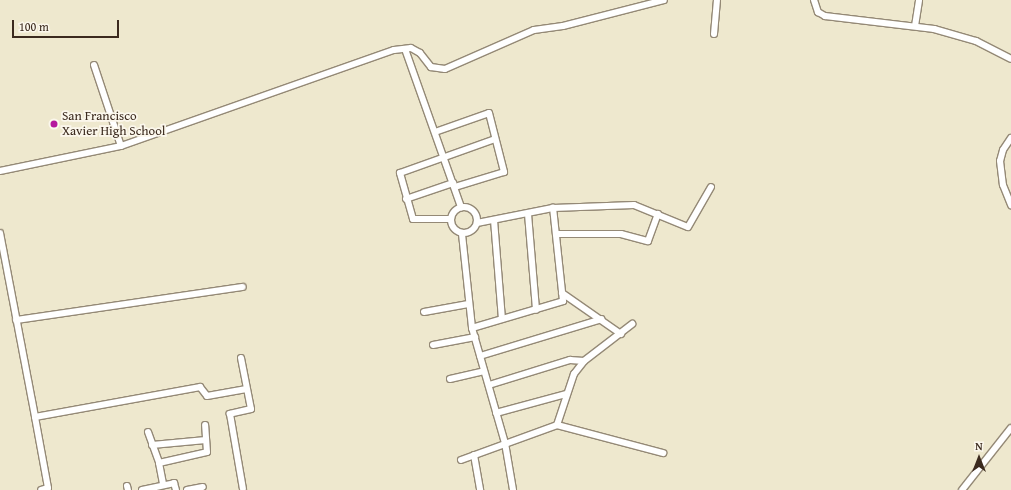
<!DOCTYPE html>
<html>
<head>
<meta charset="utf-8">
<style>
  body { margin:0 }
  #map { position:relative; width:1011px; height:490px; overflow:hidden; background:#eee8ce; font-family:"Gentium Book Plus",serif }
  div>[style] { position:absolute }
  .roads { filter:drop-shadow(1px 0 #948976) drop-shadow(-1px 0 #948976) drop-shadow(0 1px #948976) drop-shadow(0 -1px #948976) }
  .street>* { height:6px; margin:-3px; padding:0 3px; transform-origin:3px; border-radius:3px; background:#fff }
  .street>.ring { margin:-3px; padding:0; box-sizing:content-box; background:none; border:6px solid #fff; border-radius:50% }
  .dots>* { width:11px; height:11px; translate:-50% -50%; box-sizing:border-box; border:2px solid #fbf7ec; border-radius:50% }
  span { translate:-50% -50%; white-space:nowrap; text-align:center; line-height:1.15; -webkit-text-stroke:3.5px #fbf7ec; paint-order:stroke }
  .poi-label { font-size:13px; color:#3b2a1e }
  .left { translate:0 -50%; text-align:left }
  .north { position:absolute; left:959px; top:438px; width:40px; height:40px; -webkit-text-stroke:3px #fbf7ec; paint-order:stroke; rotate:0deg; font-size:11px; font-weight:700; line-height:16px; text-align:center; color:#3b2a1e }
  .north::after { content:''; display:block; margin:auto; width:14px; height:18px; background:#3b2a1e; clip-path:polygon(50% 0,100% 100%,50% 72%,0 100%) }
  .scale { position:absolute; left:12px; top:20px; width:107px; height:18px; box-sizing:border-box; border:2px solid #3b2a1e; border-top:0; padding-left:5px; font-size:12px; line-height:14px; white-space:nowrap; color:#3b2a1e; -webkit-text-stroke:3px #fbf7ec; paint-order:stroke }
</style>
</head>
<body>
<div id="map">
  <div class="roads">
    <div class="street">
      <i style="left:814px;top:0;width:13px;rotate:72deg"></i>
      <i style="left:818px;top:12px;width:8px;rotate:30deg"></i>
      <i style="left:825px;top:16px;width:110px;rotate:6.8deg"></i>
      <i style="left:934px;top:29px;width:44px;rotate:15.9deg"></i>
      <i style="left:976px;top:41px;width:39px;rotate:27deg"></i>
      <i style="left:915px;top:26px;width:26px;rotate:-81deg"></i>
      <i style="left:714px;top:34px;width:34px;rotate:-85deg"></i>
      <i style="left:405px;top:49px;width:168px;rotate:70.5deg"></i>
      <i style="left:94px;top:65px;width:85px;rotate:71.6deg"></i>
      <i style="left:435px;top:132px;width:57px;rotate:-19.4deg"></i>
      <i style="left:489px;top:113px;width:61px;rotate:75.7deg"></i>
      <i style="left:504px;top:172px;width:51px;rotate:163deg"></i>
      <i style="left:1011px;top:138px;width:14px;rotate:124deg"></i>
      <i style="left:1003px;top:150px;width:11px;rotate:105deg"></i>
      <i style="left:1000px;top:161px;width:24px;rotate:83deg"></i>
      <i style="left:1003px;top:185px;width:22px;rotate:68deg"></i>
      <i style="left:0;top:171px;width:124px;rotate:-11.7deg"></i>
      <i style="left:121px;top:146px;width:289px;rotate:-19.4deg"></i>
      <i style="left:394px;top:50px;width:17px;rotate:-7deg"></i>
      <i style="left:411px;top:48px;width:10px;rotate:29deg"></i>
      <i style="left:420px;top:53px;width:18px;rotate:52deg"></i>
      <i style="left:431px;top:67px;width:14px;rotate:8deg"></i>
      <i style="left:445px;top:69px;width:97px;rotate:-23.7deg"></i>
      <i style="left:534px;top:30px;width:29px;rotate:-8deg"></i>
      <i style="left:563px;top:26px;width:104px;rotate:-14.4deg"></i>
      <i style="left:406px;top:199px;width:50px;rotate:-18.8deg"></i>
      <i class="ring" style="left:451px;top:207px;width:20px;height:20px"></i>
      <i style="left:528px;top:214px;width:96px;rotate:85.2deg"></i>
      <i style="left:451px;top:219px;width:38px;rotate:180deg"></i>
      <i style="left:413px;top:219px;width:48px;rotate:-105.8deg"></i>
      <i style="left:400px;top:173px;width:101px;rotate:-19.7deg"></i>
      <i style="left:494px;top:220px;width:99px;rotate:85.4deg"></i>
      <i style="left:477px;top:223px;width:77px;rotate:-11.2deg"></i>
      <i style="left:553px;top:208px;width:81px;rotate:-2.1deg"></i>
      <i style="left:634px;top:205px;width:58px;rotate:22.2deg"></i>
      <i style="left:688px;top:227px;width:46px;rotate:-60.1deg"></i>
      <i style="left:0;top:233px;width:187px;rotate:79.2deg"></i>
      <i style="left:35px;top:417px;width:168px;rotate:-10.3deg"></i>
      <i style="left:200px;top:387px;width:11px;rotate:52deg"></i>
      <i style="left:207px;top:396px;width:40px;rotate:-10deg"></i>
      <i style="left:462px;top:234px;width:95px;rotate:83.9deg"></i>
      <i style="left:472px;top:328px;width:120px;rotate:74deg"></i>
      <i style="left:505px;top:443px;width:48px;rotate:80.3deg"></i>
      <i style="left:556px;top:234px;width:65px"></i>
      <i style="left:621px;top:234px;width:28px;rotate:15deg"></i>
      <i style="left:648px;top:241px;width:29px;rotate:-70deg"></i>
      <i style="left:562px;top:293px;width:72px;rotate:34.8deg"></i>
      <i style="left:424px;top:312px;width:45px;rotate:-10.3deg"></i>
      <i style="left:16px;top:320px;width:229px;rotate:-8.3deg"></i>
      <i style="left:472px;top:328px;width:95px;rotate:-16.5deg"></i>
      <i style="left:563px;top:301px;width:94px;rotate:-96.1deg"></i>
      <i style="left:433px;top:345px;width:43px;rotate:-10.8deg"></i>
      <i style="left:480px;top:356px;width:127px;rotate:-16.9deg"></i>
      <i style="left:241px;top:358px;width:52px;rotate:78.9deg"></i>
      <i style="left:251px;top:409px;width:22px;rotate:167deg"></i>
      <i style="left:230px;top:414px;width:76px;rotate:80.2deg"></i>
      <i style="left:450px;top:379px;width:35px;rotate:-13deg"></i>
      <i style="left:489px;top:385px;width:85px;rotate:-17.2deg"></i>
      <i style="left:570px;top:360px;width:14px;rotate:4deg"></i>
      <i style="left:496px;top:413px;width:73px;rotate:-15.2deg"></i>
      <i style="left:35px;top:417px;width:72px;rotate:79.6deg"></i>
      <i style="left:48px;top:488px;width:7px;rotate:164deg"></i>
      <i style="left:557px;top:425px;width:54px;rotate:-71.6deg"></i>
      <i style="left:574px;top:374px;width:16px;rotate:-52deg"></i>
      <i style="left:584px;top:361px;width:61px;rotate:-37.6deg"></i>
      <i style="left:148px;top:432px;width:33px;rotate:70deg"></i>
      <i style="left:159px;top:463px;width:21px;rotate:79deg"></i>
      <i style="left:152px;top:445px;width:54px;rotate:-5.3deg"></i>
      <i style="left:474px;top:455px;width:36px;rotate:80deg"></i>
      <i style="left:461px;top:460px;width:102px;rotate:-20deg"></i>
      <i style="left:557px;top:425px;width:110px;rotate:14.8deg"></i>
      <i style="left:159px;top:463px;width:49px;rotate:-12.9deg"></i>
      <i style="left:207px;top:452px;width:27px;rotate:-94deg"></i>
      <i style="left:127px;top:486px;width:4px;rotate:76deg"></i>
      <i style="left:142px;top:490px;width:33px;rotate:-12deg"></i>
      <i style="left:174px;top:483px;width:7px;rotate:74deg"></i>
      <i style="left:187px;top:490px;width:16px;rotate:-11deg"></i>
      <i style="left:962px;top:490px;width:79px;rotate:-51.7deg"></i>
    </div>
  </div>
  <div class="dots">
    <i style="left:54px;top:124px;background:#b5179e"></i>
  </div>
  <div class="poi-label">
    <span class="left" style="left:62px;top:124px">San Francisco<br>Xavier High School</span>
  </div>
  <div class="north">N</div>
  <div class="scale">100 m</div>
</div>
</body>
</html>
